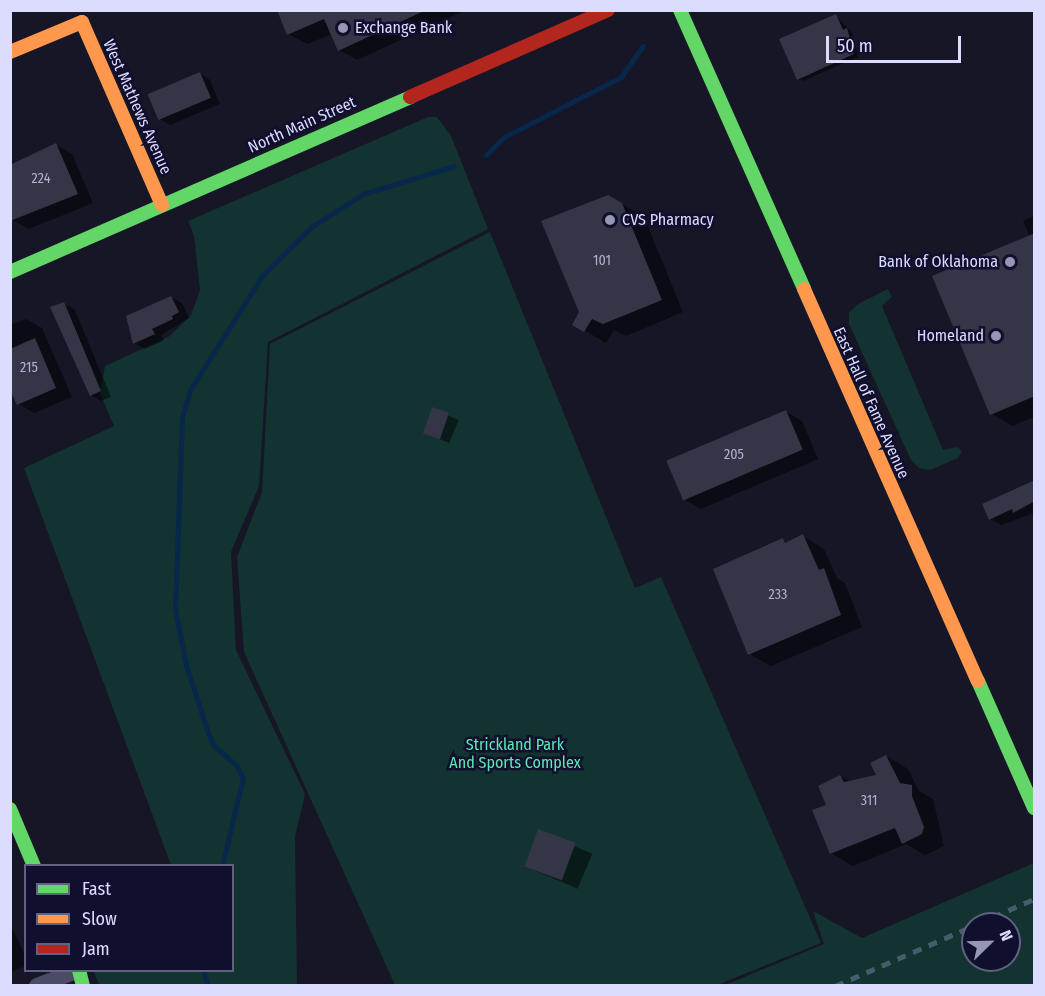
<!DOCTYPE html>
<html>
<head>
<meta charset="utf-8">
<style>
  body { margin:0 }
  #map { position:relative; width:1045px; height:996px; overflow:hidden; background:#161626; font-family:"Fira Sans Condensed",sans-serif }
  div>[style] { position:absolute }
  .green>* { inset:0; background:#123330 }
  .shadow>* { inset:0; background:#0007; transform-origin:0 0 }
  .stream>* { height:5px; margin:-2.5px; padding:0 2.5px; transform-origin:2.5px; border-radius:2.5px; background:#07284b }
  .building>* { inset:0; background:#343547; transform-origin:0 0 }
  .street>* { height:16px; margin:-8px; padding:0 8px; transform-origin:8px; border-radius:8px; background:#4a4c67 }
  .fast>* { height:14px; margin:-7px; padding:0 7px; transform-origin:7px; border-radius:7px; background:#63d668 }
  .slow>* { height:14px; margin:-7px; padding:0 7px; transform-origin:7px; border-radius:7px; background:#ff974d }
  .jam>* { height:14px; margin:-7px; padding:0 7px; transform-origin:7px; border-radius:7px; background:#b3261e }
  .rail>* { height:4.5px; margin-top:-2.25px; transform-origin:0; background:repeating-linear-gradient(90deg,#435d6d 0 9px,transparent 0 17px) }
  .dots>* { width:16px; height:16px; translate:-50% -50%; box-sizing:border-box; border:3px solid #100f2d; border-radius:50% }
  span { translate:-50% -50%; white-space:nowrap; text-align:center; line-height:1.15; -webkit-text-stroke:5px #100f2d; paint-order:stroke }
  .number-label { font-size:14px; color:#b1b2d1 }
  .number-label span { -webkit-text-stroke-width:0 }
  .poi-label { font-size:16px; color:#dbdcff }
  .left { translate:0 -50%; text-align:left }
  .right { translate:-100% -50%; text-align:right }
  .street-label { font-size:16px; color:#dbdcff }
  .park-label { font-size:16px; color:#5beab4 }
  .frame { position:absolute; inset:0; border:12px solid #dbdcff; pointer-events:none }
  .legend { position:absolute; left:24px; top:864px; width:210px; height:108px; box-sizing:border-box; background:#100f2d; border:2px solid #616181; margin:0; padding:8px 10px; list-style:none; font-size:18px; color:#dbdcff }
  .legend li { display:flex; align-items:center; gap:12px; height:30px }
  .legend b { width:30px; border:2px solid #616181 }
  .north { position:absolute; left:961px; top:912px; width:60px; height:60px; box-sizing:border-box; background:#100f2d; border:2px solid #616181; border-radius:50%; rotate:67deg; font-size:16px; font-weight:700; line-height:24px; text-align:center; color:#dbdcff }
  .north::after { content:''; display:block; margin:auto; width:21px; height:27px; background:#9697b3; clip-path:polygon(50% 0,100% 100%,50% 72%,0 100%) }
  .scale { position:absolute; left:826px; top:36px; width:135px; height:27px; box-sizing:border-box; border:3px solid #dbdcff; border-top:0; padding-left:8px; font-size:18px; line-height:21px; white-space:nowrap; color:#dbdcff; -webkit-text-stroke:4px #100f2d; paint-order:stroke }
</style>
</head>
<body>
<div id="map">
  <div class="green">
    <i style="clip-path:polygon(428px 117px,437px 117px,451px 136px,488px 229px,268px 342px,259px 486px,231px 552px,236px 650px,305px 794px,295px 837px,297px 985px,99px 985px,94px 971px,232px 970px,232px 866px,171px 865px,24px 468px,114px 426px,100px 393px,105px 366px,170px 336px,191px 315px,200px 290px,194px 236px,188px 221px)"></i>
    <i style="clip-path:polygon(490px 232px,635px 588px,661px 577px,821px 943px,717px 985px,395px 985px,244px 652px,237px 557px,262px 492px,270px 344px)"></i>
    <i style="clip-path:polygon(888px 289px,892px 297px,882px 306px,943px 450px,958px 447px,962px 452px,958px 458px,930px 470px,919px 468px,911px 460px,849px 324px,849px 313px,858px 304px)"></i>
    <i style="clip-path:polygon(evenodd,1034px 863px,1034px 985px,725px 985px,824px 944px,813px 911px,862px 938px,1034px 863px,973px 924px,1009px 924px,1009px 960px,973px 960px,973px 924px)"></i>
  </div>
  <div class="shadow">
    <i style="clip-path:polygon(278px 10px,466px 10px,357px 60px,339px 50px,332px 34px,307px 44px,288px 34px)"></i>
    <i style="clip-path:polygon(836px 16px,852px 33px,858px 57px,803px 81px,798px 79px)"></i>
    <i style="clip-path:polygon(200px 73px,210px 80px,220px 104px,170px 125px,160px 119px)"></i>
    <i style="clip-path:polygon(56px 145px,72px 154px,93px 203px,29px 229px,13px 220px)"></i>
    <i style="clip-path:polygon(608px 196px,644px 217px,683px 312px,626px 336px,614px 330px,606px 343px,574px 324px,581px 312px)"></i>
    <i style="clip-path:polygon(1034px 216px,1034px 417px,1013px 426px,992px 414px,1030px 237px,1023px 221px)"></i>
    <i style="clip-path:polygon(171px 297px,182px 303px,189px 318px,161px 335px,164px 340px,145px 349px,134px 343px)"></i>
    <i style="clip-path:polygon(64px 304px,75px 310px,111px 397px,101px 401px,91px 395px)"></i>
    <i style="clip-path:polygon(26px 319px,42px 328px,72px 397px,34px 413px,18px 404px,10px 387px,10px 325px)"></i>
    <i style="left:433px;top:409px;width:28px;height:25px;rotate:23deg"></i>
    <i style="clip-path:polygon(785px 411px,802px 421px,818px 459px,701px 509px,685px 500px)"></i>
    <i style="clip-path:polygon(1034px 481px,1034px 513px,1001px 525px,990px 519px)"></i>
    <i style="clip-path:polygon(803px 536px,824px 549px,837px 578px,845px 583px,862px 627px,771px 666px,749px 654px,782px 540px,788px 543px)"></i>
    <i style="clip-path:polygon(886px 756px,908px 769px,919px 791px,933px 799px,944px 846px,925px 855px,906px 844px,853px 866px,831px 853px,828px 806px,840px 776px,851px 782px,878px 776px)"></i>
    <i style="left:539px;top:831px;width:58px;height:38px;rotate:23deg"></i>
    <i style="clip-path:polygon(10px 924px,26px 957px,26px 966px,10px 972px)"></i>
  </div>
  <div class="stream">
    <i style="left:486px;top:155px;width:25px;rotate:-45deg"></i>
    <i style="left:504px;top:137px;width:131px;rotate:-27.1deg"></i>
    <i style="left:621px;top:77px;width:38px;rotate:-55deg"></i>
    <i style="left:222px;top:866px;width:90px;rotate:-76.6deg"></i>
    <i style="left:243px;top:778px;width:15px;rotate:-118deg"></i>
    <i style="left:236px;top:765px;width:29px;rotate:-139deg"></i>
    <i style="left:214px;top:746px;width:14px;rotate:-115deg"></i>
    <i style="left:208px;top:733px;width:71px;rotate:-107.9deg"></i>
    <i style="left:186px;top:665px;width:57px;rotate:-101.1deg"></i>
    <i style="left:175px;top:609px;width:192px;rotate:-87.9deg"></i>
    <i style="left:182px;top:417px;width:28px;rotate:-73deg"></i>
    <i style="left:190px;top:390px;width:135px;rotate:-57.7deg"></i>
    <i style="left:262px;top:276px;width:69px;rotate:-45deg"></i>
    <i style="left:311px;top:227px;width:62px;rotate:-32.4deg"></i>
    <i style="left:363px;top:194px;width:95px;rotate:-17.1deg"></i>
    <i style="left:203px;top:970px;width:17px;rotate:73deg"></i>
  </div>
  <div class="building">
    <i style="clip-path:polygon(277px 10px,424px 11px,338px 51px,324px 19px,287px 35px)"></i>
    <i style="clip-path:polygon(836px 14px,843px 30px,847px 28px,854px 54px,797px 80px,779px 39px)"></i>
    <i style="left:200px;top:72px;width:28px;height:57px;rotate:67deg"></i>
    <i style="clip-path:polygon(56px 143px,78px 194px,10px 221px,10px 165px)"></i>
    <i style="clip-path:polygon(608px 195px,622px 203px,662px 300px,603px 324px,592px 319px,584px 332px,572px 325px,579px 312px,541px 221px)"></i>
    <i style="clip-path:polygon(1035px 233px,1035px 396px,990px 415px,932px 276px)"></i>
    <i style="clip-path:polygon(171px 296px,179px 312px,172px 316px,173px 319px,152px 329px,155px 334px,133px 344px,126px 316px)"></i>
    <i style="clip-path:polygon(64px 302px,101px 391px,90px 396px,50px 307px)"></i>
    <i style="clip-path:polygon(35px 338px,56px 388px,17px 405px,10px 390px,10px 349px)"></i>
    <i style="left:432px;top:407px;width:18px;height:28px;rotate:19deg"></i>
    <i style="left:786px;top:410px;width:43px;height:130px;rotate:67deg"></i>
    <i style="clip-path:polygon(1035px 480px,1035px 501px,1013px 513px,1012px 509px,989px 520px,982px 504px)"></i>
    <i style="clip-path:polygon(803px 534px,819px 570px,824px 568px,841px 615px,748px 655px,713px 569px,783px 538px,785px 543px)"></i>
    <i style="clip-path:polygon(886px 755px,900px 783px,912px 785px,912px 796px,924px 827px,922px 834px,902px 844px,895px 828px,830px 854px,812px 810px,826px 805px,818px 786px,840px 775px,844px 782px,876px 775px,870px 763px)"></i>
    <i style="left:538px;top:829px;width:40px;height:40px;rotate:20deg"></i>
  </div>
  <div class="street">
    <i style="left:37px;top:986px;width:45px;rotate:-20.9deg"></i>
  </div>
  <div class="fast">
    <i style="left:680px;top:10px;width:305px;rotate:66deg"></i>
    <i style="left:10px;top:272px;width:437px;rotate:-23.6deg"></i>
    <i style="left:978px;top:681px;width:139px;rotate:66.2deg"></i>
    <i style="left:10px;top:809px;width:62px;rotate:67.2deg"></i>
    <i style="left:79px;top:970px;width:16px;rotate:76deg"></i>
  </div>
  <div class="slow">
    <i style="left:10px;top:52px;width:78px;rotate:-22.6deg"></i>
    <i style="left:82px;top:22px;width:200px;rotate:66.4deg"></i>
    <i style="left:804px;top:289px;width:429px;rotate:66.1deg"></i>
  </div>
  <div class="jam">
    <i style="left:410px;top:97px;width:216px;rotate:-23.7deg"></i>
  </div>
  <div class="rail">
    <i style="left:977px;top:924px;width:62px;rotate:-23.7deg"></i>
    <i style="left:835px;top:986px;width:150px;rotate:-23.5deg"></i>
  </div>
  <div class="dots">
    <i style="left:343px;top:28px;background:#9697b3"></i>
    <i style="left:610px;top:220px;background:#9697b3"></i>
    <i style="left:1010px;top:262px;background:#9697b3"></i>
    <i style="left:996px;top:336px;background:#9697b3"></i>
  </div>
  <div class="number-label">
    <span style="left:41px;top:179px">224</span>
    <span style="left:602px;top:261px">101</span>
    <span style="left:29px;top:368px">215</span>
    <span style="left:734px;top:455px">205</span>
    <span style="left:778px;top:595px">233</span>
    <span style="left:869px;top:801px">311</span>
  </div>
  <div class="poi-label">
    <span class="left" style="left:355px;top:28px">Exchange Bank</span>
    <span class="left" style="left:622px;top:220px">CVS Pharmacy</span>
    <span class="right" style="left:998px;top:262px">Bank of Oklahoma</span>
    <span class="right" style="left:984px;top:336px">Homeland</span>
  </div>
  <div class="street-label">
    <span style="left:137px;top:107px;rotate:66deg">West Mathews Avenue</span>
    <span style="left:302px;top:125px;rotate:-24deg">North Main Street</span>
    <span style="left:871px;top:403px;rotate:66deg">East Hall of Fame Avenue</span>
  </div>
  <div class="park-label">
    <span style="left:515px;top:754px">Strickland Park<br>And Sports Complex</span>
  </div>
  <div class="frame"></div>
  <ul class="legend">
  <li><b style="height:8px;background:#63d668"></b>Fast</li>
  <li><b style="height:8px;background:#ff974d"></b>Slow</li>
  <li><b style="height:8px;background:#b3261e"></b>Jam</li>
  </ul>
  <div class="north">N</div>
  <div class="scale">50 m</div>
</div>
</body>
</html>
